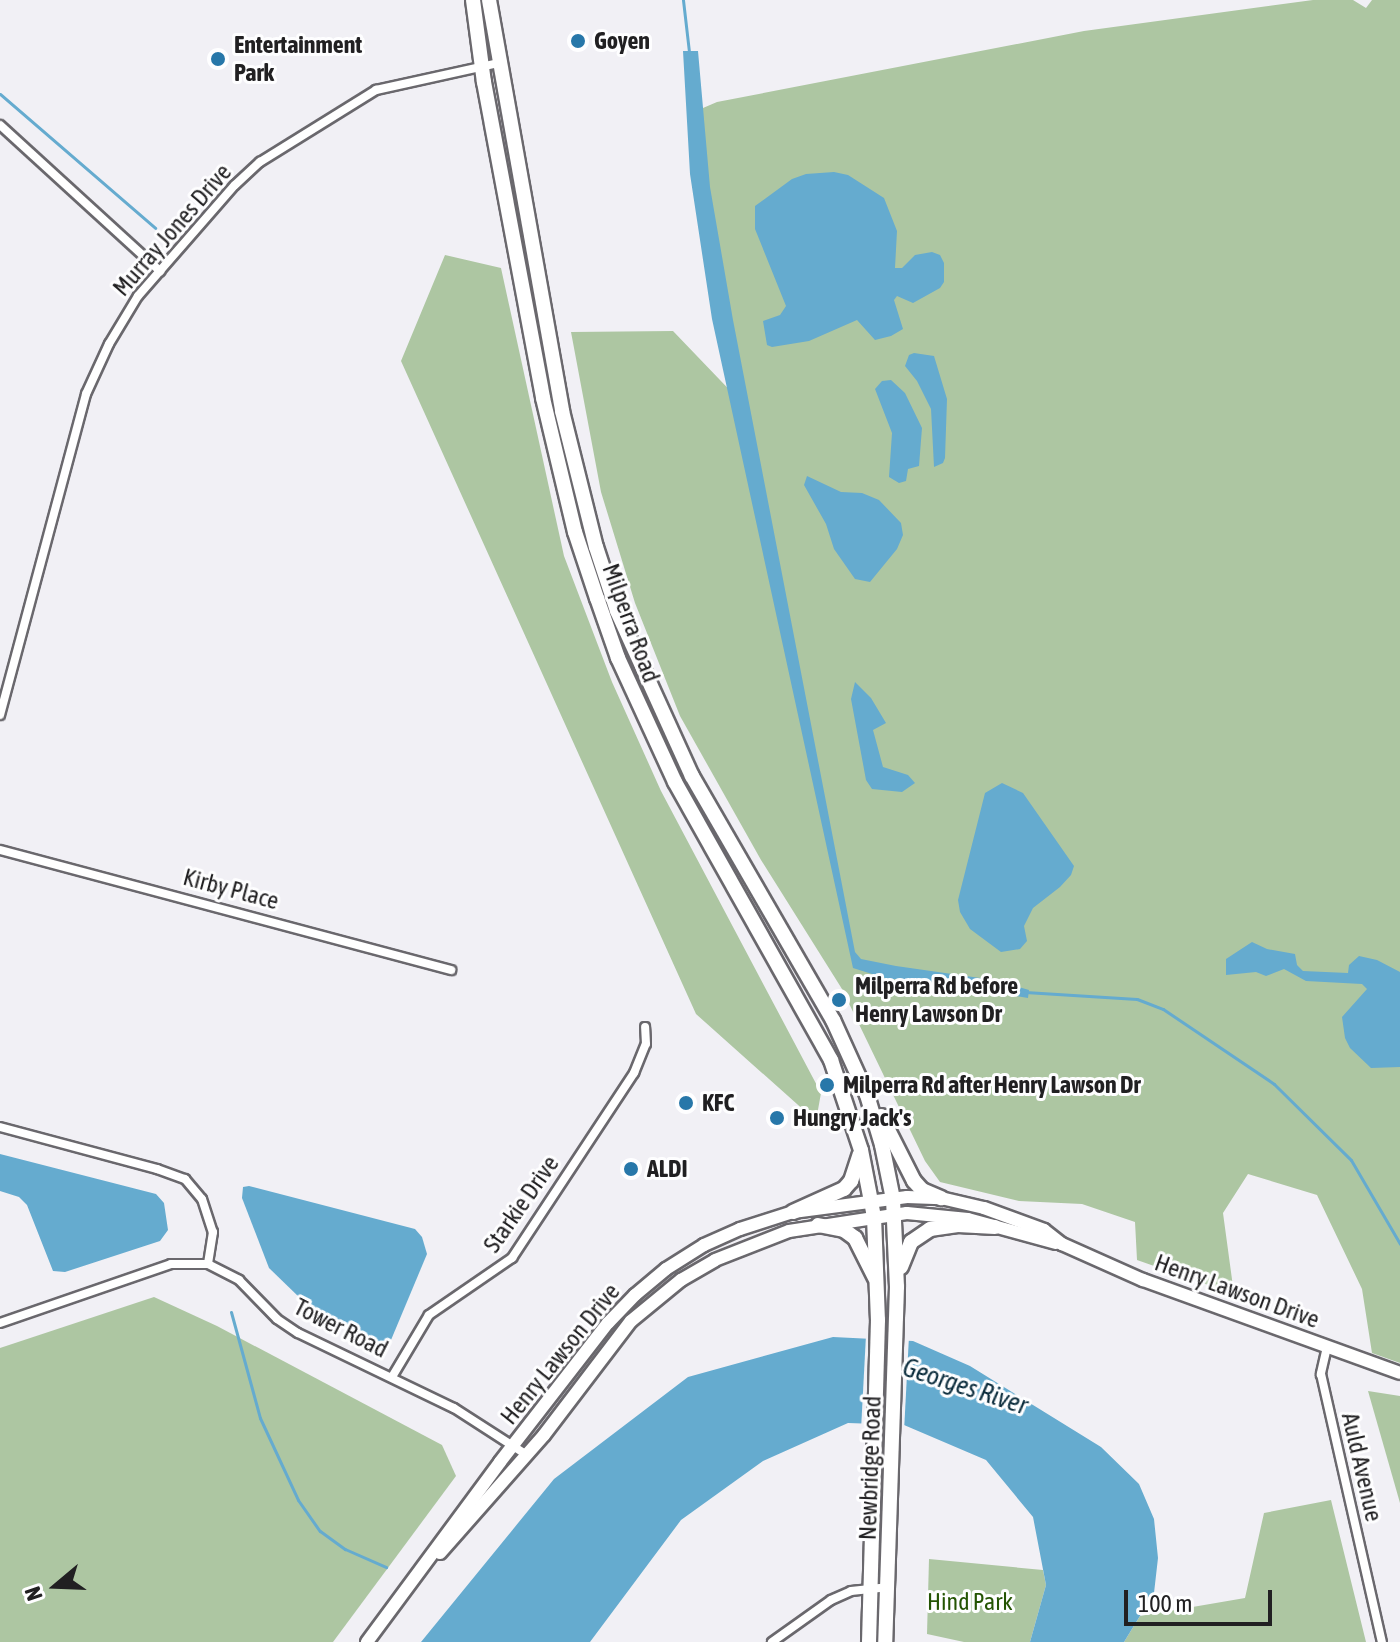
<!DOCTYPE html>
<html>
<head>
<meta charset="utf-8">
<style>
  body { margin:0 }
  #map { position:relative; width:1400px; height:1642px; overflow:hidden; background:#f1f0f5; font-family:"Asap Condensed",sans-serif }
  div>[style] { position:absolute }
  .green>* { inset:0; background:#adc6a2 }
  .water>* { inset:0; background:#65abcf }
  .pier>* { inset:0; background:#f1f0f5; transform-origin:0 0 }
  .stream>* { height:3px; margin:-1.5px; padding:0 1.5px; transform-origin:1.5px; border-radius:1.5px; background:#65abcf }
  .roads { filter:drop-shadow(2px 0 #6a686d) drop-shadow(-2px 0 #6a686d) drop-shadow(0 2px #6a686d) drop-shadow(0 -2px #6a686d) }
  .street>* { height:8px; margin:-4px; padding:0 4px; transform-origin:4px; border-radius:4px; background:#fff }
  .primary>* { height:12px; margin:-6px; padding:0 6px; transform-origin:6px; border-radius:6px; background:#fff }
  .highway>* { height:14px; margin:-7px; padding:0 7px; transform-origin:7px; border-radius:7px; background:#fff }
  .dots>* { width:22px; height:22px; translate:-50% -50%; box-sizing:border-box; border:4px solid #fefeff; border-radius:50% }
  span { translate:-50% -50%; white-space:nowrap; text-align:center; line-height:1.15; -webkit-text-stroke:6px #fefeff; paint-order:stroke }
  .poi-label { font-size:24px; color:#212022; font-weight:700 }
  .left { translate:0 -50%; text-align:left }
  .street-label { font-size:24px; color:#212022 }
  .park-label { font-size:24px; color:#245403 }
  .water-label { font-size:26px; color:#0c2d3d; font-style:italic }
  .north { position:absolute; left:16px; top:1546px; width:80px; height:80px; -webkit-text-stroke:6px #fefeff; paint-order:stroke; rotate:251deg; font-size:22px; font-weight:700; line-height:32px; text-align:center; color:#212022 }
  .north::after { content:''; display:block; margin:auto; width:28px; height:36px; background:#212022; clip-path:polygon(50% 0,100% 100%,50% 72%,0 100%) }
  .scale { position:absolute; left:1124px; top:1590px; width:148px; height:36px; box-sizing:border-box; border:4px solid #212022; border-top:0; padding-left:10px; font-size:24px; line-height:28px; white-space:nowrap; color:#212022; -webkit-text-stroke:6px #fefeff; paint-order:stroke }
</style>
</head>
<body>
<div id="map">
  <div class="green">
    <i style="clip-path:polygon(1313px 0,1353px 0,1366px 8px,1372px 0,1400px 0,1400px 1363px,1372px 1353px,1362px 1289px,1317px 1195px,1248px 1174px,1223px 1213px,1234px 1294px,1137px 1260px,1135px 1222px,1082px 1204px,1019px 1201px,940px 1182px,925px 1161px,842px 989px,761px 860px,680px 716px,635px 603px,601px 492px,571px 332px,673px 331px,743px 404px,696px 111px,717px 102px,1084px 31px)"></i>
    <i style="clip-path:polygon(445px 255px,501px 268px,564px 556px,612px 682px,661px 791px,821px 1093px,816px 1121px,696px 1014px,401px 361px)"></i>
    <i style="clip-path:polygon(154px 1297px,217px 1326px,442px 1445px,456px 1476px,333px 1642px,0 1642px,0 1348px)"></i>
    <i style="clip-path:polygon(1368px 1391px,1400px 1396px,1400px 1503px)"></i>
    <i style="clip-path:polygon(1331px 1500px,1366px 1642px,1124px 1642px,1140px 1616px,1245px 1598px,1264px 1513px)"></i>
    <i style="clip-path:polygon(929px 1559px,1043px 1570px,1046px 1585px,1030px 1642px,964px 1642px,927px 1634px)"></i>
  </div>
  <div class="water">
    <i style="clip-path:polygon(683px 51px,698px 51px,710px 187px,733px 320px,855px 952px,861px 959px,896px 966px,994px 980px,1029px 990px,1028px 998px,918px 980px,888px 979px,853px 968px,712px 319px,690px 174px)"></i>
    <i style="clip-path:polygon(834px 172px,848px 175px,884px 198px,897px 231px,895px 268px,902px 268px,915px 255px,932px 252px,940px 255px,944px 263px,944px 282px,940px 288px,913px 303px,897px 296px,894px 300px,903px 329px,891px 336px,875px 340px,857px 320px,809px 341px,772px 347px,767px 345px,763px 321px,780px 315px,786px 306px,755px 229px,755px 206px,792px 179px,806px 174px)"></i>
    <i style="clip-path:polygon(914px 353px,934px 356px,947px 399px,945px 458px,943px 463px,934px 467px,931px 409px,917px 381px,905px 366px,909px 355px)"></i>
    <i style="clip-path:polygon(891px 380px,905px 393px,922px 428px,919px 466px,908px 469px,906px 481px,899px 483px,889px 477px,892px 433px,875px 389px,882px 381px)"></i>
    <i style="clip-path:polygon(807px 476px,841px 492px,862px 493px,879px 500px,901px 523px,903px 535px,897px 549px,870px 582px,855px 579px,834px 549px,826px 524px,804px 485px)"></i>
    <i style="clip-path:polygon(855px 682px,871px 698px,886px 723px,873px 730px,883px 767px,908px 775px,915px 783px,902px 792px,872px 789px,866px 780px,851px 699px)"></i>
    <i style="clip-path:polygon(1002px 783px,1023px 793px,1074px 866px,1071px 875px,1060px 887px,1033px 908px,1024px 926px,1027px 941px,1020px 949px,1001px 952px,970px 929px,960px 912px,958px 900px,985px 793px)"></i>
    <i style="clip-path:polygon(1252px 942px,1267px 949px,1295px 954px,1297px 965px,1303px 971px,1348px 973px,1349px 965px,1359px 956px,1377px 960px,1400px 972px,1400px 1067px,1371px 1068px,1350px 1048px,1345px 1038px,1342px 1017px,1367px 989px,1362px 984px,1306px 981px,1284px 969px,1266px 976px,1256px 972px,1226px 975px,1226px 959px)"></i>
    <i style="clip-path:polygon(0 1154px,156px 1194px,164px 1203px,168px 1230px,160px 1241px,65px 1272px,53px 1271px,27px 1205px,19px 1197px,0 1191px)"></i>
    <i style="clip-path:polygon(249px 1186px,415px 1229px,422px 1237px,427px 1254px,391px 1340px,374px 1342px,335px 1321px,300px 1298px,269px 1268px,242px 1198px,243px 1187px)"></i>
    <i style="clip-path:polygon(833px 1337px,913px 1341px,970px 1366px,1101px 1447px,1139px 1484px,1154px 1519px,1158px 1558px,1154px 1593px,1124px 1642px,1030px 1642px,1046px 1585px,1033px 1517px,986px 1460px,904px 1425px,848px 1423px,763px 1461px,681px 1520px,590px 1642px,421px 1642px,554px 1479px,688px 1377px)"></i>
  </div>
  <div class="pier">
    <i style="left:866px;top:1335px;width:43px;height:92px;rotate:3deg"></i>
  </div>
  <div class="stream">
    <i style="left:683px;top:0;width:52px;rotate:83.4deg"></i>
    <i style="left:0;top:94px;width:205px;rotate:40.8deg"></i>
    <i style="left:1025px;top:992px;width:112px;rotate:3.6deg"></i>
    <i style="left:1137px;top:999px;width:28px;rotate:21deg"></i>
    <i style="left:1163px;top:1009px;width:134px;rotate:34deg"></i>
    <i style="left:1274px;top:1084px;width:108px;rotate:44.6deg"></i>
    <i style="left:1351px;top:1160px;width:97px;rotate:59.7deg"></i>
    <i style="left:231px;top:1312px;width:110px;rotate:74.7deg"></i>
    <i style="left:260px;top:1418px;width:90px;rotate:65.1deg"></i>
    <i style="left:298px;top:1500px;width:38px;rotate:55deg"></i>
    <i style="left:320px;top:1531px;width:31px;rotate:36deg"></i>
    <i style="left:345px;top:1549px;width:45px;rotate:23.7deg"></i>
  </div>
  <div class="roads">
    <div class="street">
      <i style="left:0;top:125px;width:217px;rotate:42.4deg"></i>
      <i style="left:0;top:715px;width:332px;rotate:-75deg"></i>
      <i style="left:86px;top:394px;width:55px;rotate:-65.3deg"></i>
      <i style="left:109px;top:344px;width:56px;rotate:-58.9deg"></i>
      <i style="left:138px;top:296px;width:147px;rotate:-48.9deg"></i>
      <i style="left:235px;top:185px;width:34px;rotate:-43deg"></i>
      <i style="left:260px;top:162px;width:137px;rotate:-31.8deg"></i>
      <i style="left:376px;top:90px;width:126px;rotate:-12.4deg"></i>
      <i style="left:0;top:850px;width:467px;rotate:14.9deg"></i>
      <i style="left:0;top:1127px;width:163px;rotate:15deg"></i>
      <i style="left:157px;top:1169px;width:30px;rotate:20deg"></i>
      <i style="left:185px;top:1179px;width:26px;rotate:50deg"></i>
      <i style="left:202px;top:1199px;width:35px;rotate:72deg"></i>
      <i style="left:213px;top:1232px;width:32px;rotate:99deg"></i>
      <i style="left:0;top:1323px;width:181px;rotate:-19deg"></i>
      <i style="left:171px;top:1264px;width:37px"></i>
      <i style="left:208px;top:1264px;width:35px;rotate:27deg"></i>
      <i style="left:239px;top:1280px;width:54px;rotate:45.7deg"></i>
      <i style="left:277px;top:1319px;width:25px;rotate:34deg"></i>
      <i style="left:298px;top:1333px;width:173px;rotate:25.7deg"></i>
      <i style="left:454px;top:1408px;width:87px;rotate:32.8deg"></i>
      <i style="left:1327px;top:1347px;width:28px;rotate:103deg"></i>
      <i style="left:1321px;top:1374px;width:275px;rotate:77.2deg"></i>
      <i style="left:392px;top:1377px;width:72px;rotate:-59.2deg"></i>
      <i style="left:429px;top:1315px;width:101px;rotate:-34.5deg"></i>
      <i style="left:512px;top:1258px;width:222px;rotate:-56.6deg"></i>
      <i style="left:634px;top:1073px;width:31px;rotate:-68deg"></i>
      <i style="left:646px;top:1044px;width:17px;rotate:-93deg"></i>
      <i style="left:772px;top:1642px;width:72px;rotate:-35.4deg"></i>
      <i style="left:831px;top:1600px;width:22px;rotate:-24deg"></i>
      <i style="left:851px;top:1591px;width:36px;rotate:-6deg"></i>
    </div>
    <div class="primary">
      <i style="left:440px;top:1553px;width:157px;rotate:-48.6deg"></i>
      <i style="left:544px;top:1435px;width:143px;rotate:-52.7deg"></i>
      <i style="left:631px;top:1321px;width:65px;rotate:-39.4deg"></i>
      <i style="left:681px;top:1280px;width:39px;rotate:-30deg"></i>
      <i style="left:715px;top:1260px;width:79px;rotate:-21.4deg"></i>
      <i style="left:789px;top:1231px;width:119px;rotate:-8.7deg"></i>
      <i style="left:907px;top:1213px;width:61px;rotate:5.6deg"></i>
      <i style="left:968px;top:1219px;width:91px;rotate:15.3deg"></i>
      <i style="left:367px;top:1642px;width:224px;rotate:-53.5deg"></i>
      <i style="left:500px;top:1462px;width:176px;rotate:-52.2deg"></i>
      <i style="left:608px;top:1323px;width:39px;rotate:-46deg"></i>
      <i style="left:635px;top:1295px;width:40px;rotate:-40deg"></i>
      <i style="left:666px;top:1269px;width:45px;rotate:-32.3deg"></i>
      <i style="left:704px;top:1245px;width:39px;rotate:-24deg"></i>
      <i style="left:740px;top:1229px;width:56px;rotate:-17.8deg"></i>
      <i style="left:793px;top:1212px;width:115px;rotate:-7.5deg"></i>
      <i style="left:907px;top:1197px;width:34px;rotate:2deg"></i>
      <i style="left:941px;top:1198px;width:44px;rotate:13.1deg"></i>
      <i style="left:984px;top:1208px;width:64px;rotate:20.1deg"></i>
      <i style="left:1044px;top:1230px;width:23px;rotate:38deg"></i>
      <i style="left:1062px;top:1244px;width:89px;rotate:24deg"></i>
      <i style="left:1143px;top:1280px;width:273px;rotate:19.9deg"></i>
    </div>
    <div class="highway">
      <i style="left:473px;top:0;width:83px;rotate:82.4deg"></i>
      <i style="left:484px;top:82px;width:321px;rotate:79.4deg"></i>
      <i style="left:543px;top:398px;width:138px;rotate:76.6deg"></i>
      <i style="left:575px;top:532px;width:70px;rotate:71.6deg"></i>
      <i style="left:597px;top:598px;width:64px;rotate:70.7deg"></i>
      <i style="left:618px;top:658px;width:136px;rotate:65.3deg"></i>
      <i style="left:675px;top:782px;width:319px;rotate:60.7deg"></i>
      <i style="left:831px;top:1060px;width:95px;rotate:71.6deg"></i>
      <i style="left:861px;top:1150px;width:68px;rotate:79deg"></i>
      <i style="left:874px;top:1217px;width:103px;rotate:87.8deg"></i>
      <i style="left:878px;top:1320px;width:322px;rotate:91.6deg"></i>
      <i style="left:489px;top:0;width:417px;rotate:79.9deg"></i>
      <i style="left:562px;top:411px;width:140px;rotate:76deg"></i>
      <i style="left:596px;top:547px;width:67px;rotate:71.8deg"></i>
      <i style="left:617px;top:611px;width:181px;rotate:65.6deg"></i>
      <i style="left:692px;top:776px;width:282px;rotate:60deg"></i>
      <i style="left:833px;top:1020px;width:82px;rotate:65.6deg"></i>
      <i style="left:867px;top:1095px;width:52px;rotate:73.3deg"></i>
      <i style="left:882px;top:1145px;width:55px;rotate:78.5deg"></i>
      <i style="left:893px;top:1199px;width:88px;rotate:87.4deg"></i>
      <i style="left:897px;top:1287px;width:355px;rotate:91.9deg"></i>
      <i style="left:881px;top:1116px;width:73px;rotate:63.1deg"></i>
      <i style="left:914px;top:1181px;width:12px;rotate:48deg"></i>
      <i style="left:922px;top:1190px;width:21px;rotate:23deg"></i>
      <i style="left:793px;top:1212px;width:56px;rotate:-24.3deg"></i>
      <i style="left:844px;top:1189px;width:11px;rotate:-49deg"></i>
      <i style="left:851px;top:1181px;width:28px;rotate:-72deg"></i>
      <i style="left:818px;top:1225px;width:26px;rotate:11deg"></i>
      <i style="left:844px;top:1230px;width:14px;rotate:36deg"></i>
      <i style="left:855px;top:1238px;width:45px;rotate:63.4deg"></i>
      <i style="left:901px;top:1267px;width:27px;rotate:-68deg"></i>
      <i style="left:911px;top:1242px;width:23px;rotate:-34deg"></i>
      <i style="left:930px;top:1229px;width:28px;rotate:-8deg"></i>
      <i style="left:958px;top:1225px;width:37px;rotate:3deg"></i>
    </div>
  </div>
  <div class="dots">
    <i style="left:578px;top:41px;background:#2777a9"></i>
    <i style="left:218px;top:59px;background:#2777a9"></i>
    <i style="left:839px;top:1000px;background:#2777a9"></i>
    <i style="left:827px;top:1085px;background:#2777a9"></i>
    <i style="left:686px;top:1103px;background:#2777a9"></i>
    <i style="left:777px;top:1118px;background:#2777a9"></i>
    <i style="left:631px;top:1169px;background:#2777a9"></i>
  </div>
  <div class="poi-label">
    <span class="left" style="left:594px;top:41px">Goyen</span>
    <span class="left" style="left:234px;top:59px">Entertainment<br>Park</span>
    <span class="left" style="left:855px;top:1000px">Milperra Rd before<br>Henry Lawson Dr</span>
    <span class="left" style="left:843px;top:1085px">Milperra Rd after Henry Lawson Dr</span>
    <span class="left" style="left:702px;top:1103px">KFC</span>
    <span class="left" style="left:793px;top:1118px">Hungry Jack's</span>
    <span class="left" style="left:647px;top:1169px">ALDI</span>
  </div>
  <div class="street-label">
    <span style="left:172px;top:230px;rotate:-49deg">Murray Jones Drive</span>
    <span style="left:631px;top:623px;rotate:70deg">Milperra Road</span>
    <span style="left:231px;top:889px;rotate:15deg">Kirby Place</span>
    <span style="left:521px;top:1204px;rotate:-55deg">Starkie Drive</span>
    <span style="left:1237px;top:1291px;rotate:20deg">Henry Lawson Drive</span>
    <span style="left:341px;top:1328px;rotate:27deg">Tower Road</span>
    <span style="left:560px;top:1354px;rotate:-51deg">Henry Lawson Drive</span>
    <span style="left:1362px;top:1467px;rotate:77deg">Auld Avenue</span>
    <span style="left:870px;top:1468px;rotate:-88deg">Newbridge Road</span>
  </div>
  <div class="park-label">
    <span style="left:970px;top:1602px">Hind Park</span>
  </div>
  <div class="water-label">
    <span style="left:965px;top:1387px;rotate:18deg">Georges River</span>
  </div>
  <div class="north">N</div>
  <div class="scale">100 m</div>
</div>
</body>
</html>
